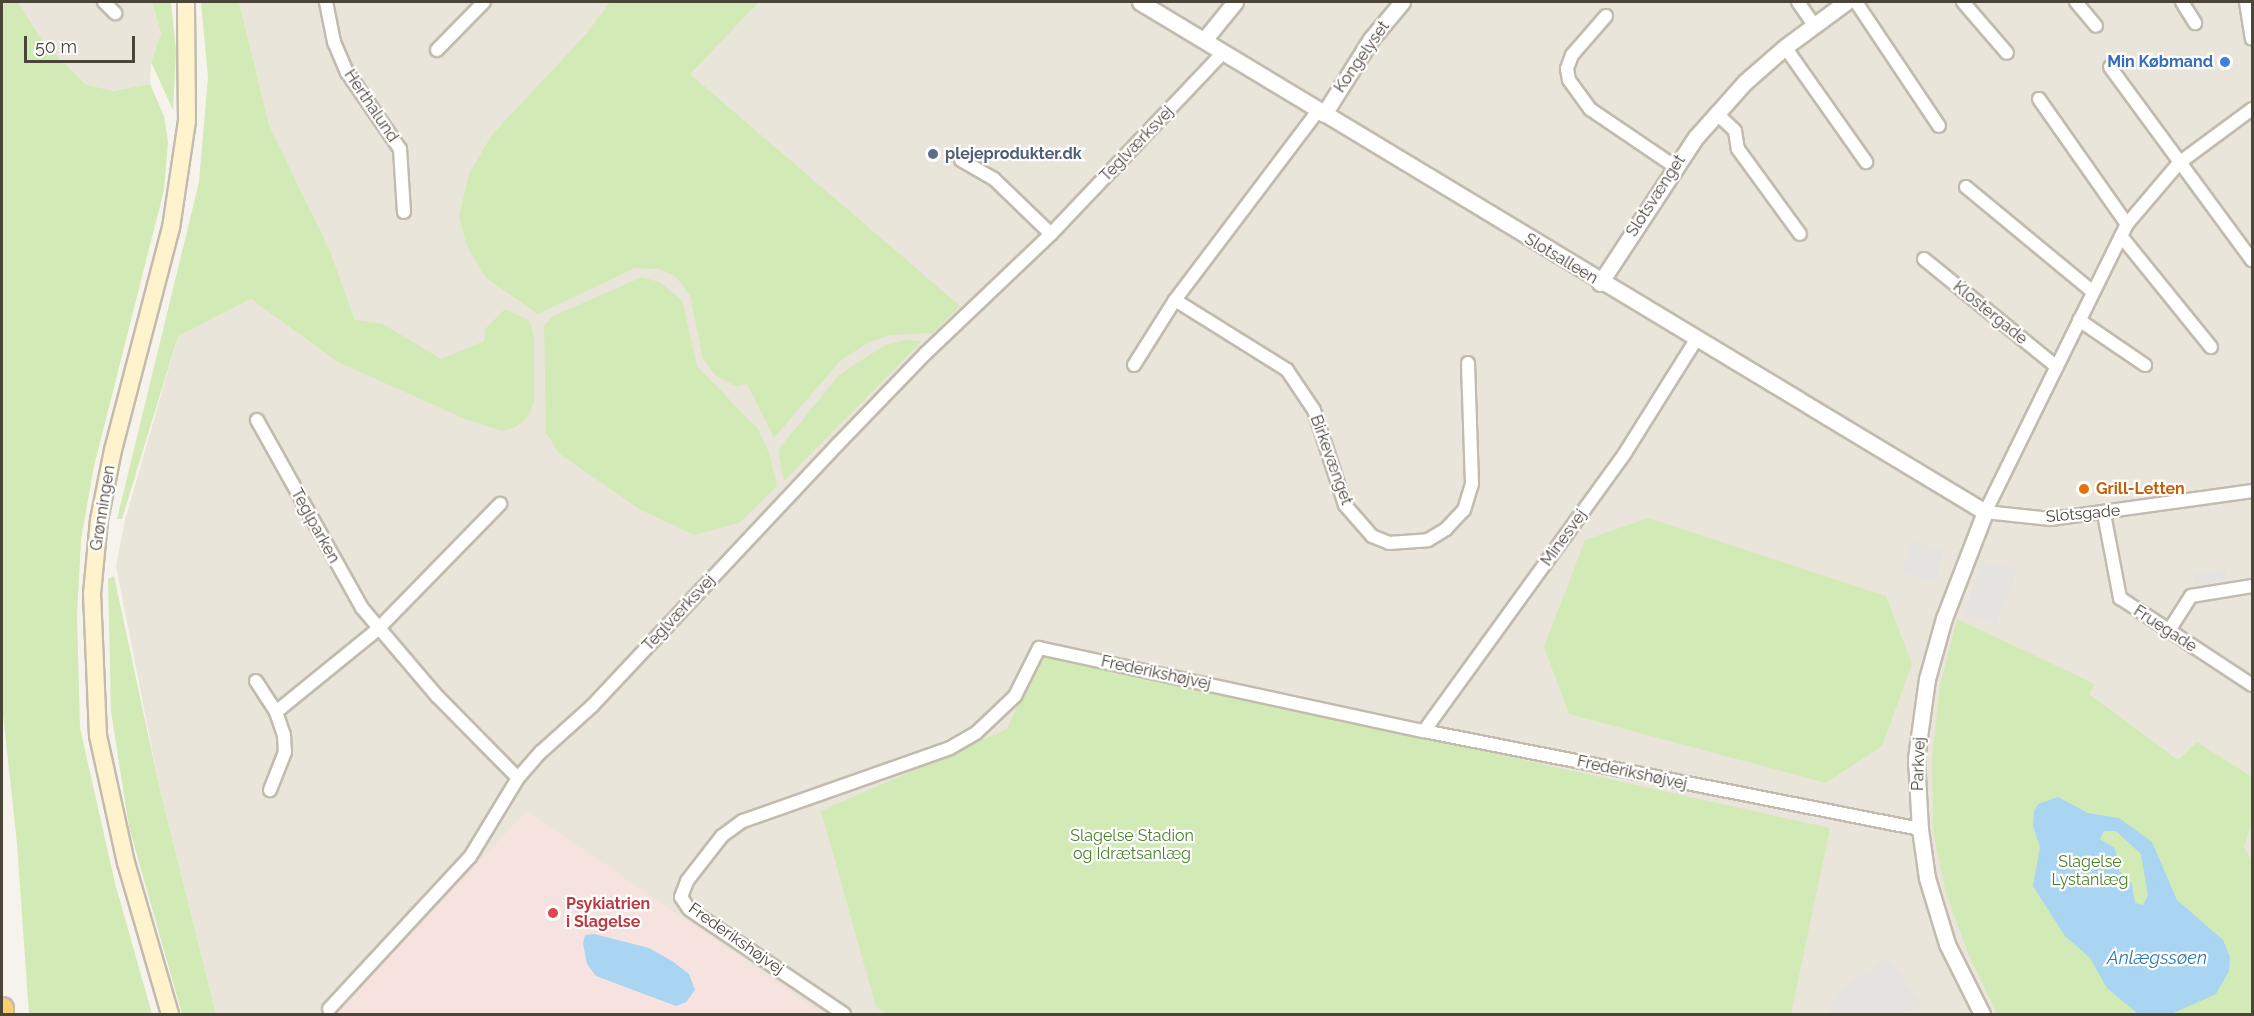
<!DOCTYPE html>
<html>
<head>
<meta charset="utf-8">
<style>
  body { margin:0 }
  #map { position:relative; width:2254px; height:1016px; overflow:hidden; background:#f6f3ec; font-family:Raleway,sans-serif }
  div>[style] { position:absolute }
  .residential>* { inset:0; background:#eae5da }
  .medical>* { inset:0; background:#f6e3e0 }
  .green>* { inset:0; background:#d2eab5 }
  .parking>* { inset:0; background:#e5e3e0; transform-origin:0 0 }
  .water>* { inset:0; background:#a9d4f2 }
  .roads { filter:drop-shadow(2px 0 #c2bbae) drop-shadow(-2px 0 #c2bbae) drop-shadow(0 2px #c2bbae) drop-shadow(0 -2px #c2bbae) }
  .minor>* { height:12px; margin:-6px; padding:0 6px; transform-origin:6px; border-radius:6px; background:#fff }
  .tertiary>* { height:15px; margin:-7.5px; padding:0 7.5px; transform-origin:7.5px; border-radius:7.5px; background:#fff }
  .secondary>* { height:16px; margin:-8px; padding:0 8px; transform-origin:8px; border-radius:8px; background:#fff3cd }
  .motorway>* { height:21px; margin:-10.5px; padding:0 10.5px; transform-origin:10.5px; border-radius:10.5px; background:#ffcf6e }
  .dots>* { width:16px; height:16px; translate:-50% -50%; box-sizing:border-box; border:3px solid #fff; border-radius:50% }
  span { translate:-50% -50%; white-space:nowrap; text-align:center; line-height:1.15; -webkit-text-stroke:4.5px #fff; paint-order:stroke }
  .street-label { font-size:16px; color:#4b4439 }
  .shop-label { font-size:16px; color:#366cbe; font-weight:700 }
  .right { translate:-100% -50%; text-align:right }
  .service-label { font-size:16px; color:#4e5e75; font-weight:700 }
  .left { translate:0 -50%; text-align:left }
  .food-label { font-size:16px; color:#c56008; font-weight:700 }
  .park-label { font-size:16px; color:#4a7f2a }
  .health-label { font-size:16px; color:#be3a42; font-weight:700 }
  .water-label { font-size:18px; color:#2e7ab2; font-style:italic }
  .frame { position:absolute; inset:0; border:3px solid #4b4439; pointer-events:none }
  .scale { position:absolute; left:24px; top:36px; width:111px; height:27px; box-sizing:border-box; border:3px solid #4b4439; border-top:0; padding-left:8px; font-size:18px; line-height:21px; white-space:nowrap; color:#4b4439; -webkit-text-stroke:4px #fff; paint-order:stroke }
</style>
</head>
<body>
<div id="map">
  <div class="residential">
    <i style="clip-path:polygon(18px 2px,152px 2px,161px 33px,151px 62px,150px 84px,113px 91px,85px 84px,44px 43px)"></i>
    <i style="clip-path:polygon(239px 2px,2252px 2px,2252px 1014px,216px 1014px,160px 790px,116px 566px,125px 520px,178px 336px,251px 299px,317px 344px,355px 320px,331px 253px,269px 125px)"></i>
  </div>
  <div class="medical">
    <i style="clip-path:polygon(527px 811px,823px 1014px,336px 1014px)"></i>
  </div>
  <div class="green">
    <i style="clip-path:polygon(2px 2px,18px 2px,44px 43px,85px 84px,113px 91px,150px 84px,164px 116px,168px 142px,164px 190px,94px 466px,81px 540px,77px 616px,80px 728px,115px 883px,152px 1014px,29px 1014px,17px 844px,2px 705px)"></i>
    <i style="clip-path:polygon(152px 2px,171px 2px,176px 51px,173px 110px,151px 62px,161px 33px)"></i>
    <i style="clip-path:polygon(201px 2px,239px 2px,269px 125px,331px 253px,355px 320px,383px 324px,441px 359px,484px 341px,486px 328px,505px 309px,529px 320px,534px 337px,534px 403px,527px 418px,516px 427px,503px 431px,465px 419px,338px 362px,251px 299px,178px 336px,122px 519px,117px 519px,199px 182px,208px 77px)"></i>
    <i style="clip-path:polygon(610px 2px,759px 2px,690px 74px,960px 306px,933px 333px,890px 335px,869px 342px,840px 361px,774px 438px,747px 384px,737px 387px,715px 375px,703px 359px,690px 295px,676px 277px,659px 269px,635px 268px,538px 314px,486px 278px,467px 246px,459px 217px,469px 174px,491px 136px,587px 33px)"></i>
    <i style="clip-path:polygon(642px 277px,659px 282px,682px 300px,697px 366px,758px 429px,769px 453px,777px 486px,739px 523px,694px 535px,639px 509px,560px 454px,546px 433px,544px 325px,553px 316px)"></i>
    <i style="clip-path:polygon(906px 340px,922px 341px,784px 481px,778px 450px,839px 375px,885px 345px)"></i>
    <i style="clip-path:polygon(1648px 518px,1886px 596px,1912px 664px,1882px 746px,1826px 783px,1569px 714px,1544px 647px,1585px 540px)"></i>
    <i style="clip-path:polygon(114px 576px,160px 790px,216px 1014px,182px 1014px,129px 827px,111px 711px,108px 579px)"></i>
    <i style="clip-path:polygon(1957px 619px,2095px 684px,2089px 694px,2178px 760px,2197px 742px,2252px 777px,2252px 822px,2244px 847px,2252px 861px,2252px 1014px,1997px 1014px,1968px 953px,1946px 893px,1933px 831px,1932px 759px,1940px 685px)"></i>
    <i style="clip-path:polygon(1041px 653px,1830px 828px,1791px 1014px,887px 1014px,876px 1007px,821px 811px,1007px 729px)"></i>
  </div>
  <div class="parking">
    <i style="left:1911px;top:541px;width:34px;height:33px;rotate:15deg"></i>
    <i style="clip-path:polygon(1995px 561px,2018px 570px,1996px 625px,1964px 612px,1983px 562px,1993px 565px)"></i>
    <i style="left:2226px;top:569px;width:12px;height:34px;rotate:81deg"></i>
    <i style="clip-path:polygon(1889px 957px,1922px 1005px,1909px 1014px,1827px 1014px,1840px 990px)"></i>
  </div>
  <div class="water">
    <i style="clip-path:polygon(evenodd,2058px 797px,2088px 813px,2119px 818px,2152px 842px,2177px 900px,2223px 940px,2230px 957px,2229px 971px,2216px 994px,2171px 1014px,2138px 1014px,2107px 988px,2090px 958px,2065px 936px,2033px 886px,2040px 847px,2033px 826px,2034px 812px,2038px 804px,2058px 797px,2104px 831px,2116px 831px,2141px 854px,2148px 896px,2143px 905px,2135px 903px,2132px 884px,2119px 870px,2115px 848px,2100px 839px,2104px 831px)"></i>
    <i style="clip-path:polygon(594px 934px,649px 948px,672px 961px,689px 974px,695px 990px,686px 1002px,676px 1006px,596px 976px,587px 964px,583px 943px,585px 935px)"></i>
  </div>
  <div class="roads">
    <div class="minor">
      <i style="left:104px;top:2px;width:16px;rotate:45deg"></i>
      <i style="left:326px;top:2px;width:41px;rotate:78.7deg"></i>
      <i style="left:334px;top:42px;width:33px;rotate:67deg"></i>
      <i style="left:347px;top:72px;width:93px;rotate:55.5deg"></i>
      <i style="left:400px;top:149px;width:63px;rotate:86.4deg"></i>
      <i style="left:1798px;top:2px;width:28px;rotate:55deg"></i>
      <i style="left:1856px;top:2px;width:149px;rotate:56.2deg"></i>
      <i style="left:1963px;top:2px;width:67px;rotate:49.2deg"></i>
      <i style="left:2076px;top:2px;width:31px;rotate:50deg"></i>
      <i style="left:2182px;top:2px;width:25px;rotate:58deg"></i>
      <i style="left:2246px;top:2px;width:37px;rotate:81deg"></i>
      <i style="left:1606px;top:16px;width:52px;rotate:131.1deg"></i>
      <i style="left:1572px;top:55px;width:15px;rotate:110deg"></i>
      <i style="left:1567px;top:69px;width:11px;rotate:80deg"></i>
      <i style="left:1569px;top:80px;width:36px;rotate:54deg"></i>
      <i style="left:1590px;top:109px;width:102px;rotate:34.2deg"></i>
      <i style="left:1785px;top:47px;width:141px;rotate:54.8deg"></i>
      <i style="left:437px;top:50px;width:67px;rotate:-45.6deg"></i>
      <i style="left:2110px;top:67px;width:240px;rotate:53.7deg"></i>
      <i style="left:2039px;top:99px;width:153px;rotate:54.9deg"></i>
      <i style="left:2252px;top:109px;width:91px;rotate:143.5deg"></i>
      <i style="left:2179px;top:163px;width:80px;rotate:130.4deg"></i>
      <i style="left:2127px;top:224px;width:321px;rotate:116.2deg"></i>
      <i style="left:1985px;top:512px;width:66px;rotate:6.1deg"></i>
      <i style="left:2051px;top:519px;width:203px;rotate:-7.9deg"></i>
      <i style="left:1716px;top:113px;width:26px;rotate:43deg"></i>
      <i style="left:1735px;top:131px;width:18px;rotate:81deg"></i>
      <i style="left:1738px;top:149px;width:105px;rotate:53.9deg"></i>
      <i style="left:961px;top:160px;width:38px;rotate:30deg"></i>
      <i style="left:994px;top:179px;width:79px;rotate:44deg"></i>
      <i style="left:1966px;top:187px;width:165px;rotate:39.6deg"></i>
      <i style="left:2121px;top:236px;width:143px;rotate:51deg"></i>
      <i style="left:1924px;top:259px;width:171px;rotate:39.1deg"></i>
      <i style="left:1175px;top:300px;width:132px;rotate:32deg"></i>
      <i style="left:1287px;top:370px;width:48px;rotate:56deg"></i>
      <i style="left:1314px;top:410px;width:100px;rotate:71.9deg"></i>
      <i style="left:1345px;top:505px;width:41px;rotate:48.9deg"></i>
      <i style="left:1372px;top:536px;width:18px;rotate:22deg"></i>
      <i style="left:1389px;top:543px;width:39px;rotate:-4deg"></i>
      <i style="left:1428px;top:540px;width:21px;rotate:-31deg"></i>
      <i style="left:1446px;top:529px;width:26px;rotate:-47deg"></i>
      <i style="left:1464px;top:510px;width:27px;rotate:-73deg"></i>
      <i style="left:1472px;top:484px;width:121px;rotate:-91.9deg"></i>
      <i style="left:2079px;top:320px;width:80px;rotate:34.3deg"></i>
      <i style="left:1134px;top:365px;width:77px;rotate:-57.8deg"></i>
      <i style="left:1175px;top:300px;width:237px;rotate:-52.9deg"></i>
      <i style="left:257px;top:420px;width:215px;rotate:60.8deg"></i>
      <i style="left:362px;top:608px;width:116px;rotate:49.6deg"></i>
      <i style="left:437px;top:696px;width:115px;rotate:45.4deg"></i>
      <i style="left:2104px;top:514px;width:86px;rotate:79.2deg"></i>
      <i style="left:2120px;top:598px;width:158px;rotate:33.4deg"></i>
      <i style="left:2168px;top:632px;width:43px;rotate:-57.4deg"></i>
      <i style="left:2191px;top:596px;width:62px;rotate:-9.3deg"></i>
      <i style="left:256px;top:681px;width:37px;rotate:57deg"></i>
      <i style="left:276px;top:712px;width:24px;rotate:71deg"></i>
      <i style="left:284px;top:735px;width:17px;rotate:87deg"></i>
      <i style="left:285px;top:752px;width:41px;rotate:111.5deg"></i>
      <i style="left:276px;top:712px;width:132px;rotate:-39.1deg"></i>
      <i style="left:378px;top:629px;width:175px;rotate:-45.7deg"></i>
      <i style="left:1424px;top:731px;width:343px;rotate:-54.1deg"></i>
      <i style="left:1625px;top:453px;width:133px;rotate:-57.9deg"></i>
      <i style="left:329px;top:1009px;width:207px;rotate:-47.2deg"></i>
      <i style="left:470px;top:857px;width:92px;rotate:-58.7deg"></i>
      <i style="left:518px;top:778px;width:35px;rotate:-49deg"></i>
      <i style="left:541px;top:752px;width:69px;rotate:-42deg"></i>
      <i style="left:592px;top:706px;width:359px;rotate:-46.8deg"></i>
      <i style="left:838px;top:444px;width:127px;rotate:-46deg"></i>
      <i style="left:926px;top:353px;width:173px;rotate:-43.6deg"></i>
      <i style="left:1051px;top:234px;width:250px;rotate:-46.5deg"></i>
      <i style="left:844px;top:1014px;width:187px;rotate:-145.9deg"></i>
      <i style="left:689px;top:909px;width:14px;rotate:-124deg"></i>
      <i style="left:681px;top:897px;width:17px;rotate:-69deg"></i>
      <i style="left:687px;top:881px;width:57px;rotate:-52.1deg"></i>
      <i style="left:722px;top:836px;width:26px;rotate:-36deg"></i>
      <i style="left:743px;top:821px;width:219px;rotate:-19.4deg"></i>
      <i style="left:950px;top:748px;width:30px;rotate:-30deg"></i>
      <i style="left:976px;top:733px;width:54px;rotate:-43.5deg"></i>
      <i style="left:1015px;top:696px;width:54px;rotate:-63.4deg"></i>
      <i style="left:1039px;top:648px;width:394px;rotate:12.2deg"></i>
      <i style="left:1424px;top:731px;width:506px;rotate:11.18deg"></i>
    </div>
    <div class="tertiary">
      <i style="left:1140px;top:2px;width:987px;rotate:31.11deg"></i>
      <i style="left:1985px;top:512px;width:114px;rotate:111.1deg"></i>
      <i style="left:1944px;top:618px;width:63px;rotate:105.6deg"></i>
      <i style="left:1927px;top:679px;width:80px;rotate:97.9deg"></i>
      <i style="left:1916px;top:758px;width:71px;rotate:86.8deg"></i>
      <i style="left:1920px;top:829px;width:49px;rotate:81.9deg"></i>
      <i style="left:1927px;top:878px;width:69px;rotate:73.1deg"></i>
      <i style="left:1947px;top:944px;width:78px;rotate:63.4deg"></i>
      <i style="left:1204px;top:40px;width:49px;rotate:-50.8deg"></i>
      <i style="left:1324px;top:114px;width:89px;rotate:-57.9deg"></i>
      <i style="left:1371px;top:39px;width:48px;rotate:-50deg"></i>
      <i style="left:1600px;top:283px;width:175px;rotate:-56.7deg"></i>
      <i style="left:1696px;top:137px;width:74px;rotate:-48.3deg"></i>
      <i style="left:1745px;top:82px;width:53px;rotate:-41.2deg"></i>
      <i style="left:1785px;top:47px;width:76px;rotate:-36.4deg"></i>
    </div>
    <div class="secondary">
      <i style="left:170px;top:1014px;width:157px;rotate:-106.2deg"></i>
      <i style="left:126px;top:863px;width:130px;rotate:-102.4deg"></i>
      <i style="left:98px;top:736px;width:142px;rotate:-92.4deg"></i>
      <i style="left:92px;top:594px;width:74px;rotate:-84.6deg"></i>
      <i style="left:99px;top:520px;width:71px;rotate:-78.7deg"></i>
      <i style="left:113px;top:450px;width:229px;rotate:-75.4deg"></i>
      <i style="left:171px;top:228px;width:108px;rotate:-81.5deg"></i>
      <i style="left:187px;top:121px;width:119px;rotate:-90.5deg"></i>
    </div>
    <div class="motorway">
      <i style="left:2px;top:1008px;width:6px;rotate:90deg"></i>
    </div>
  </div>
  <div class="dots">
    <i style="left:2225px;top:62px;background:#3f7fe0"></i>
    <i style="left:933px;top:154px;background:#5c6f8a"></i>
    <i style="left:2084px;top:489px;background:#e8710a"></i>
    <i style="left:553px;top:913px;background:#e0444e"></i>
  </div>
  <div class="street-label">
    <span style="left:1362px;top:57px;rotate:-55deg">Kongelyset</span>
    <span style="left:371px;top:106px;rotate:56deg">Herthalund</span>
    <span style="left:1137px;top:144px;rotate:-46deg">Teglværksvej</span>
    <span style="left:1656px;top:196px;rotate:-57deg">Slotsvænget</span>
    <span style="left:1561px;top:259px;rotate:31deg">Slotsalleen</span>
    <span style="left:1990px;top:313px;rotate:39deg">Klostergade</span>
    <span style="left:1331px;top:460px;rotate:70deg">Birkevænget</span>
    <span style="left:103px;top:508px;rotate:-81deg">Grønningen</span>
    <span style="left:2083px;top:514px;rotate:-5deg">Slotsgade</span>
    <span style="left:315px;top:526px;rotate:61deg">Teglparken</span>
    <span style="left:1564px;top:538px;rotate:-54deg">Minesvej</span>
    <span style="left:679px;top:613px;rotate:-47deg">Teglværksvej</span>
    <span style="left:2165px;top:629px;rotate:33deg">Fruegade</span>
    <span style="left:1156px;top:673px;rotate:12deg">Frederikshøjvej</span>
    <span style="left:1919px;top:764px;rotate:-88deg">Parkvej</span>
    <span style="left:1632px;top:773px;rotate:12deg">Frederikshøjvej</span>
    <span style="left:736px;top:939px;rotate:35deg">Frederikshøjvej</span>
  </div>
  <div class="shop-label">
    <span class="right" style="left:2213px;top:62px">Min Købmand</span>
  </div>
  <div class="service-label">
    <span class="left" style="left:945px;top:154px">plejeprodukter.dk</span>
  </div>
  <div class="food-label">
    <span class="left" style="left:2096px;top:489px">Grill-Letten</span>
  </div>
  <div class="park-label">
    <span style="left:1132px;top:845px">Slagelse Stadion<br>og Idrætsanlæg</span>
    <span style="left:2090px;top:871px">Slagelse<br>Lystanlæg</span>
  </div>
  <div class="health-label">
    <span class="left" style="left:566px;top:913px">Psykiatrien<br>i Slagelse</span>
  </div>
  <div class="water-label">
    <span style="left:2157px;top:958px">Anlægssøen</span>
  </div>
  <div class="frame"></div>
  <div class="scale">50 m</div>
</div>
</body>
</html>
